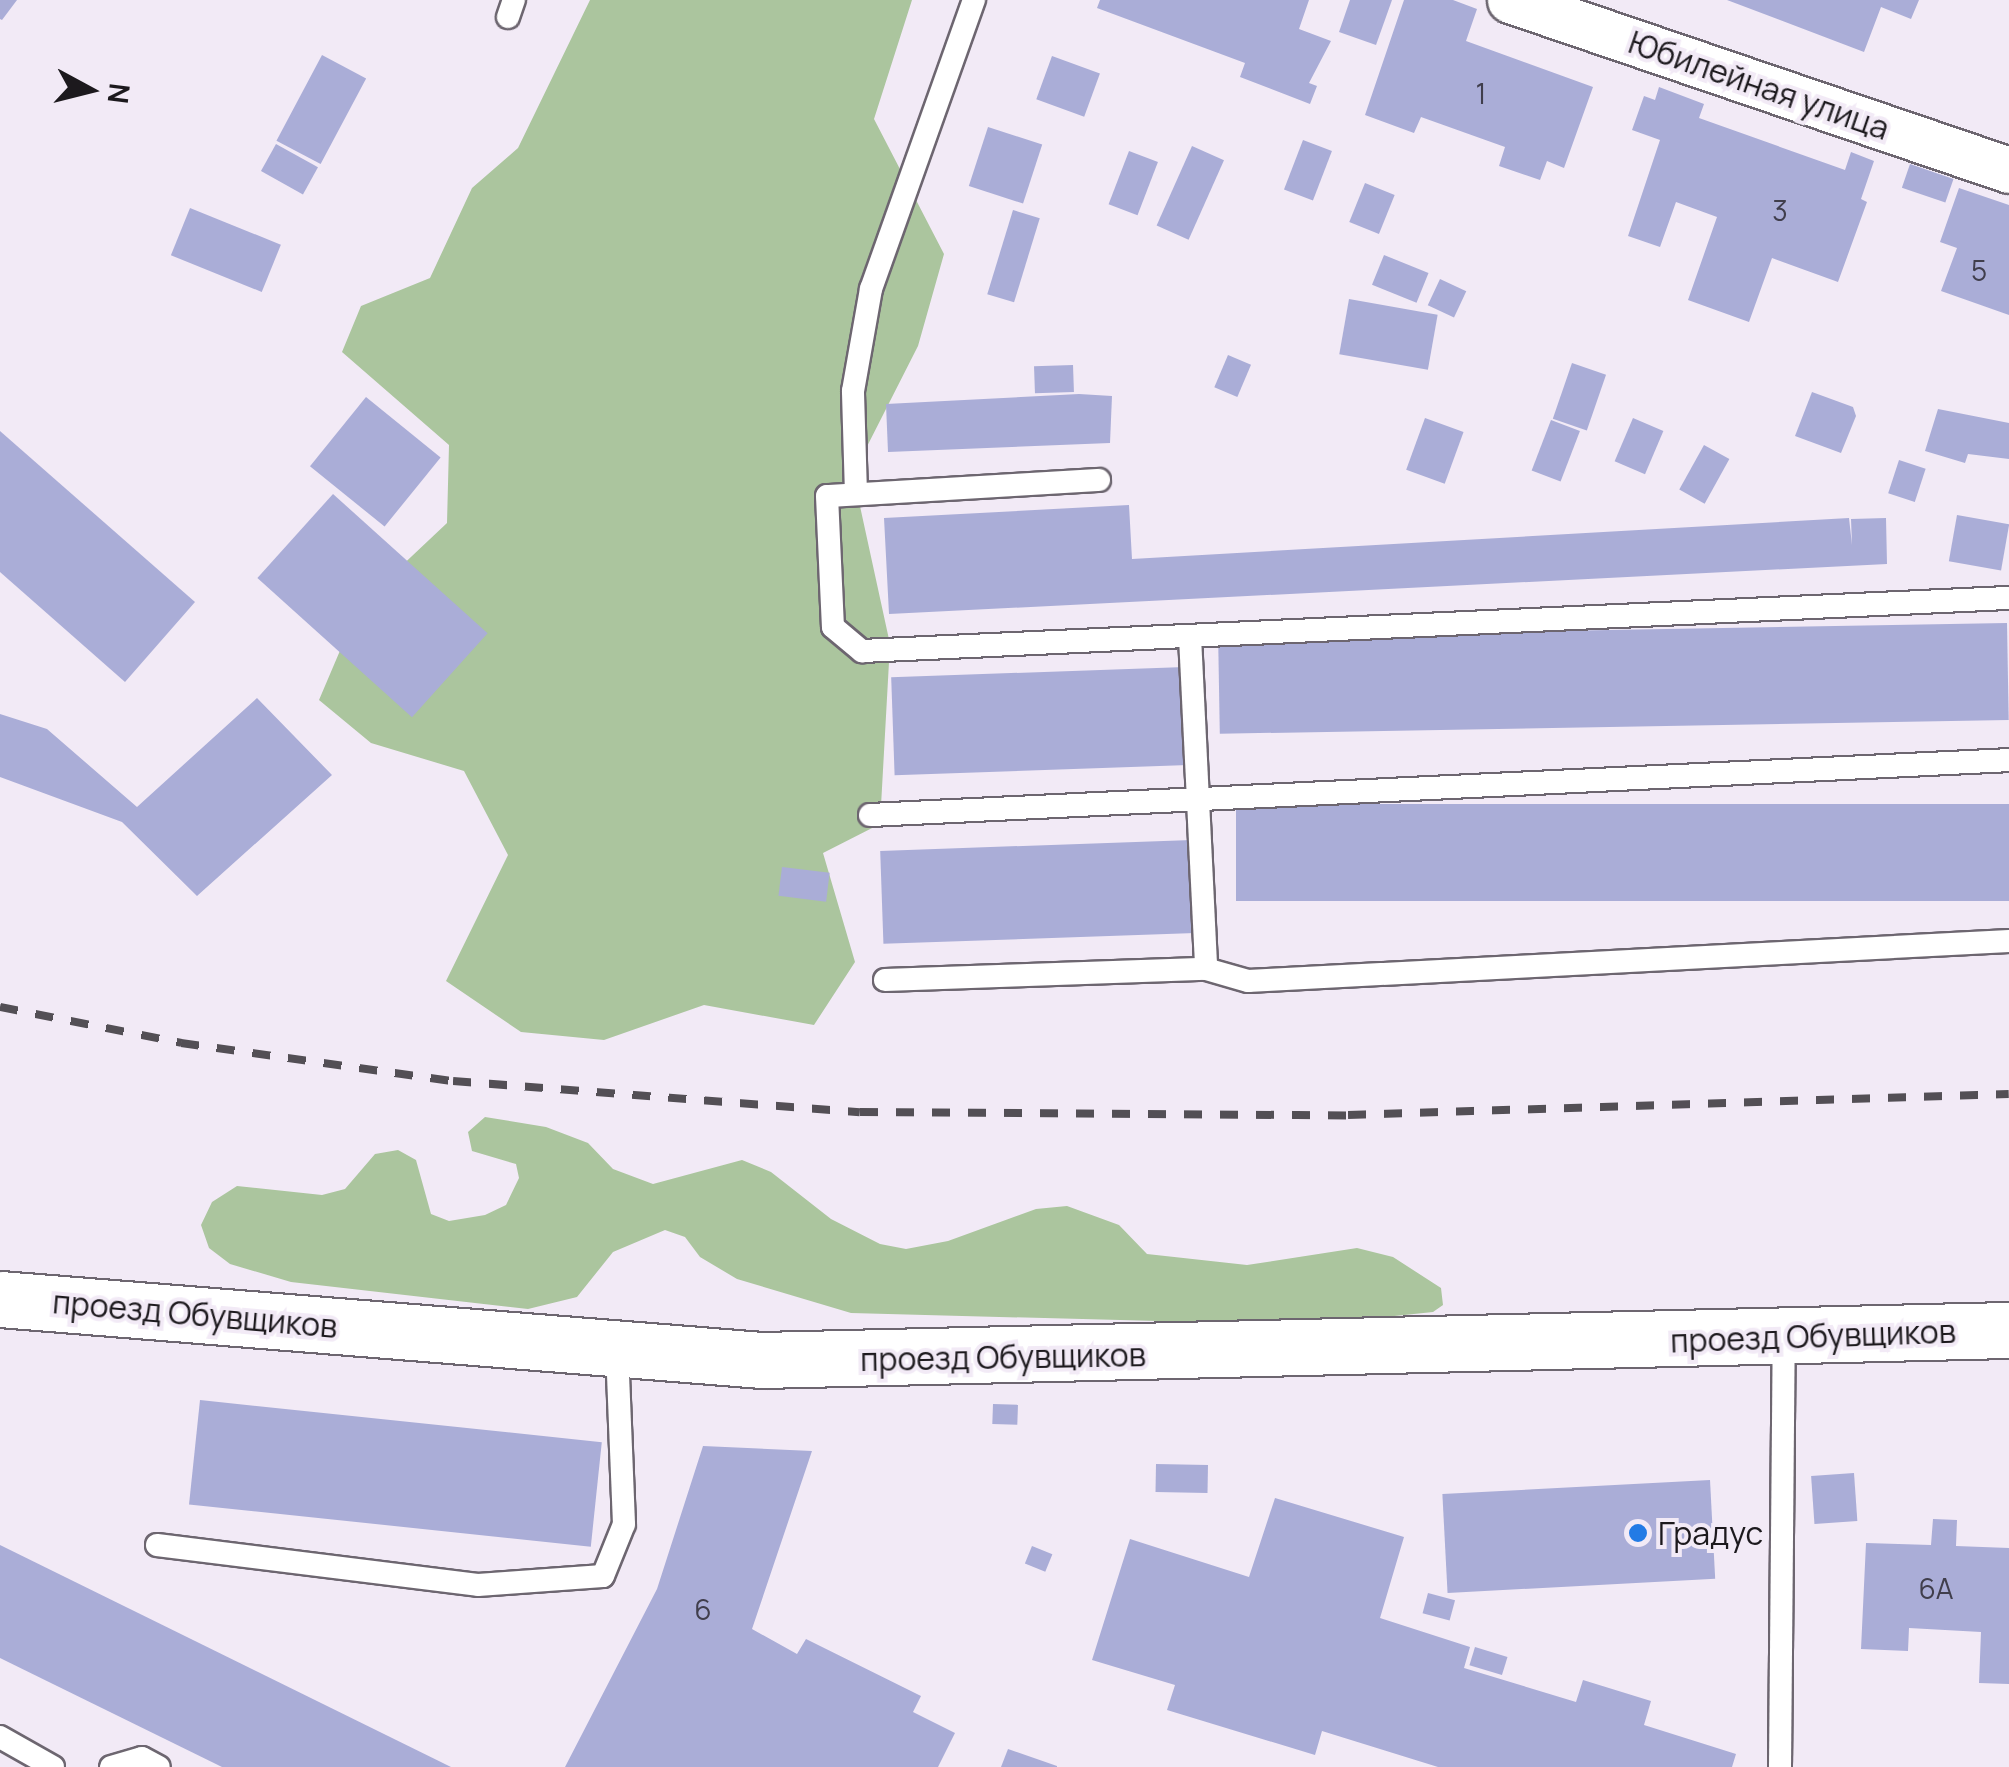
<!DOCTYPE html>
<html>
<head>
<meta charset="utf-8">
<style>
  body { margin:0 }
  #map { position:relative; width:2009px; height:1767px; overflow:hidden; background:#f2eaf6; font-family:Manrope,sans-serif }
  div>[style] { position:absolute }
  .forest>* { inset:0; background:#abc59e }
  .building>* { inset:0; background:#aaadd7; transform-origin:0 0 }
  .roads { filter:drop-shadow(2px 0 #6d6670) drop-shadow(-2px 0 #6d6670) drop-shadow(0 2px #6d6670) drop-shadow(0 -2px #6d6670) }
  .lane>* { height:22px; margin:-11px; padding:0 11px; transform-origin:11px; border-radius:11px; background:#fff }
  .street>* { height:45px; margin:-22.5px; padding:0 22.5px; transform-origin:22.5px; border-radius:22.5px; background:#fff }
  .secondary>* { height:55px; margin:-27.5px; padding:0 27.5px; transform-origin:27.5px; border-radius:27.5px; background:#fff }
  .rail>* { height:8px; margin-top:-4px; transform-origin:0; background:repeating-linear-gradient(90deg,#534f55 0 18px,transparent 0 36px) }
  .dots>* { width:28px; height:28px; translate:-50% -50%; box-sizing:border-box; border:5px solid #f2eaf6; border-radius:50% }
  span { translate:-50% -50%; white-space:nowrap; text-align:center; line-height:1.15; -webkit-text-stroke:8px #f2eaf6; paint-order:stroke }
  .number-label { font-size:28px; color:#403e4c }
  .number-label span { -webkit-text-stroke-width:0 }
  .street-label { font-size:32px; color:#1c191d }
  .poi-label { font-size:32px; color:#1c191d }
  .left { translate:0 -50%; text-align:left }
  .north { position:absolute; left:40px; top:40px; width:100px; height:100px; -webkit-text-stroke:8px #f2eaf6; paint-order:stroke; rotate:97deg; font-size:28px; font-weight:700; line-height:40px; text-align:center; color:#1c191d }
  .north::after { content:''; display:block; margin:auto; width:35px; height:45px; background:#1c191d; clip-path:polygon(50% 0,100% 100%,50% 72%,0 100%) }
</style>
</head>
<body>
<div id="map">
  <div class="forest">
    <i style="clip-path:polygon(590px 0,912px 0,874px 119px,944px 254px,918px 346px,853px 474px,890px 644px,880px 824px,823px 853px,855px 962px,814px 1025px,704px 1005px,604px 1040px,521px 1032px,446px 981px,508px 855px,464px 771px,371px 743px,319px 700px,359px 606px,447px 523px,449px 445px,342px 352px,361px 306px,430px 278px,472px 188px,518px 148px)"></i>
    <i style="clip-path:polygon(485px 1117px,546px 1127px,588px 1143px,613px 1169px,653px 1184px,742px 1160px,771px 1172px,831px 1219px,880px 1244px,906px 1249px,948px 1241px,1036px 1209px,1067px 1206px,1119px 1225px,1147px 1254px,1247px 1265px,1357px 1248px,1393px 1257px,1441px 1288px,1443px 1305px,1433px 1312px,1308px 1325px,851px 1313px,737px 1279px,700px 1257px,685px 1237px,665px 1230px,613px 1252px,577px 1297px,528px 1309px,291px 1282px,230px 1264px,209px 1248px,201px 1225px,212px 1202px,237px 1186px,322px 1195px,345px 1189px,375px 1154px,398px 1150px,416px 1160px,431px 1214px,449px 1221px,485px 1215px,506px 1205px,519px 1178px,516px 1164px,472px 1151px,468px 1132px)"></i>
  </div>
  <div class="building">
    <i style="clip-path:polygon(0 0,17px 0,2px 20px,0 19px)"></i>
    <i style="clip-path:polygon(1100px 0,1309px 0,1299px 29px,1331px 41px,1309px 83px,1317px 86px,1310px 104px,1240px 77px,1245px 63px,1097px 8px)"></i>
    <i style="clip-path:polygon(1350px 0,1392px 0,1376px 45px,1339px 32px)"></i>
    <i style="clip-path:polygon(1404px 0,1453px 0,1477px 9px,1466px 41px,1593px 87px,1564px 168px,1547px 161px,1540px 180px,1499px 166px,1505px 147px,1421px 117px,1414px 133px,1365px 115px)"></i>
    <i style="clip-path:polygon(1727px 0,1919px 0,1911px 19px,1881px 7px,1864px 52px)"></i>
    <i style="left:322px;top:55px;width:50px;height:97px;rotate:28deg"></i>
    <i style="left:1052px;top:56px;width:51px;height:46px;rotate:20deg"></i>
    <i style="clip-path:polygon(1659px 87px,1704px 104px,1699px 118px,1845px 170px,1851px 152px,1874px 161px,1861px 199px,1867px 202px,1838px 282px,1772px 258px,1749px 322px,1688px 300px,1717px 217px,1676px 202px,1660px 247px,1628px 236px,1660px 140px,1632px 130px,1644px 96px,1655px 100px)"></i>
    <i style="left:988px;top:127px;width:57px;height:62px;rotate:18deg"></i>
    <i style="left:1303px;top:140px;width:31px;height:53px;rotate:21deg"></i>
    <i style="left:276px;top:144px;width:48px;height:31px;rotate:29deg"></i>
    <i style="left:1192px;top:146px;width:35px;height:87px;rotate:24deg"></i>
    <i style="left:1129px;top:151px;width:31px;height:57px;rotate:21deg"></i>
    <i style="left:1910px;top:164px;width:46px;height:25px;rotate:19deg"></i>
    <i style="left:1365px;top:183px;width:32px;height:42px;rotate:22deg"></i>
    <i style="clip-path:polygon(1959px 188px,2009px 205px,2009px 315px,1941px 291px,1957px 248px,1940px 242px)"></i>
    <i style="left:190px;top:208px;width:98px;height:51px;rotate:22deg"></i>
    <i style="left:1013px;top:210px;width:28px;height:88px;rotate:17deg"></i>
    <i style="left:1384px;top:255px;width:48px;height:32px;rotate:22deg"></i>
    <i style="left:1440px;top:279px;width:29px;height:29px;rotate:25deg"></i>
    <i style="left:1349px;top:299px;width:90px;height:56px;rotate:10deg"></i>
    <i style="left:1228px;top:355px;width:25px;height:35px;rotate:23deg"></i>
    <i style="left:1572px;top:363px;width:36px;height:59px;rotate:19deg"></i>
    <i style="left:1073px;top:365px;width:27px;height:39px;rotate:88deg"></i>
    <i style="clip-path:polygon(1812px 392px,1853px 407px,1856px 416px,1841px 453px,1795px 436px)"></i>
    <i style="clip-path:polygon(1079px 394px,1112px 396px,1110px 443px,888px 452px,886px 404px)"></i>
    <i style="left:366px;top:397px;width:96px;height:89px;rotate:39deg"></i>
    <i style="clip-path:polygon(1938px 409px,2009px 423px,2009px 459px,1968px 454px,1965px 463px,1925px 451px)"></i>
    <i style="left:1425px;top:418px;width:41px;height:55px;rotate:20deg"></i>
    <i style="left:1633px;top:418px;width:33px;height:47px;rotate:23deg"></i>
    <i style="left:1551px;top:420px;width:31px;height:54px;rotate:21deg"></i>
    <i style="clip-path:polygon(0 431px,195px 602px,125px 682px,0 572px)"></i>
    <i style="left:1704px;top:445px;width:29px;height:51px;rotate:29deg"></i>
    <i style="left:1899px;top:460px;width:28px;height:35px;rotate:18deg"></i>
    <i style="left:333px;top:494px;width:208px;height:113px;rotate:42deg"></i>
    <i style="clip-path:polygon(1129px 505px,1132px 559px,1849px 518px,1852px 545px,1851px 519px,1886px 518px,1887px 564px,889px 614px,884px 518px)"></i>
    <i style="left:1957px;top:515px;width:53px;height:47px;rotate:10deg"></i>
    <i style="left:2007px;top:623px;width:97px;height:789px;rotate:89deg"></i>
    <i style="left:1185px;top:667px;width:98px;height:294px;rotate:88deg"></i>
    <i style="clip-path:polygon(257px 698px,332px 775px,197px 896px,122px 822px,0 777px,0 714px,47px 729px,137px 807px)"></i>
    <i style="left:2009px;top:804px;width:97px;height:773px;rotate:90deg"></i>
    <i style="left:1192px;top:840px;width:93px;height:312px;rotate:88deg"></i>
    <i style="left:782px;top:867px;width:48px;height:29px;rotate:7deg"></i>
    <i style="left:200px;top:1400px;width:404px;height:105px;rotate:6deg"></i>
    <i style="left:993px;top:1404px;width:25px;height:20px;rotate:2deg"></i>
    <i style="clip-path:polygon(703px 1446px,812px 1451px,752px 1629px,797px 1654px,806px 1639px,921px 1696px,913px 1712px,955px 1733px,938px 1767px,565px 1767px,657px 1589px)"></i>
    <i style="left:1156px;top:1464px;width:52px;height:28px;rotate:1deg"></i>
    <i style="left:1854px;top:1473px;width:48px;height:43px;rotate:86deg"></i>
    <i style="left:1710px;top:1480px;width:99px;height:268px;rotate:87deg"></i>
    <i style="clip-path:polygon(1275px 1498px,1404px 1537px,1380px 1618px,1470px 1647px,1464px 1668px,1576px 1702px,1583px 1680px,1651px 1701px,1644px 1725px,1736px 1754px,1732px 1767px,1438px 1767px,1322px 1731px,1315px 1755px,1167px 1710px,1175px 1685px,1092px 1660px,1130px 1539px,1249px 1577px)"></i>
    <i style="clip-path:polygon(1933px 1519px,1957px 1520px,1956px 1546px,2009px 1548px,2009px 1684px,1979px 1683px,1981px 1632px,1909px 1628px,1908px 1651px,1861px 1649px,1866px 1543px,1931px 1545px)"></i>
    <i style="clip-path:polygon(0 1545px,451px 1767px,222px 1767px,0 1658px)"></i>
    <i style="left:1032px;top:1546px;width:22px;height:19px;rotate:22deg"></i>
    <i style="left:1428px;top:1593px;width:28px;height:21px;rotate:15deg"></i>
    <i style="left:1475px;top:1647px;width:34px;height:19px;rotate:17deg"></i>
    <i style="clip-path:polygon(1008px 1749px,1057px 1766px,1057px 1767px,1001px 1767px)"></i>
  </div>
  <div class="roads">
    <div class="lane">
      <i style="left:508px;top:17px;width:18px;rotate:-71deg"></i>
      <i style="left:1099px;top:480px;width:272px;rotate:176.6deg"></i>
      <i style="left:827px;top:496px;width:131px;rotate:87.4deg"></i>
      <i style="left:833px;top:627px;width:38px;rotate:40deg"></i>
      <i style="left:862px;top:651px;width:1148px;rotate:-2.65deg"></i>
      <i style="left:856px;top:494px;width:103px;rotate:-91.7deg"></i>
      <i style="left:853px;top:391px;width:104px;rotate:-80deg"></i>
      <i style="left:871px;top:289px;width:307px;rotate:-70.4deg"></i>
      <i style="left:1190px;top:637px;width:332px;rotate:87.2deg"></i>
      <i style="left:1206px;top:969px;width:44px;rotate:15.9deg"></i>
      <i style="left:1248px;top:981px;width:762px;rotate:-3.01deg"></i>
      <i style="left:870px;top:815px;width:1140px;rotate:-2.76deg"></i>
      <i style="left:885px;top:980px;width:321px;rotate:-2deg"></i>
      <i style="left:157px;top:1545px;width:323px;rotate:7.1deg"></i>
      <i style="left:478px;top:1585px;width:125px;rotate:-4.1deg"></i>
      <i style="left:603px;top:1576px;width:56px;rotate:-68deg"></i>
      <i style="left:624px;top:1524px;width:174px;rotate:-92.3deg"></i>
      <i style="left:0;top:1737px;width:61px;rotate:29.5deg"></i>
      <i style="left:111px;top:1767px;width:32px;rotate:-16deg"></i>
      <i style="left:142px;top:1758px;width:19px;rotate:28deg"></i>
      <i style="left:1780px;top:1767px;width:430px;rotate:-89.5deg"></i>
    </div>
    <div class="street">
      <i style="left:1510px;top:0;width:527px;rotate:18.81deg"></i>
    </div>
    <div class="secondary">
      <i style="left:0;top:1299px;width:764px;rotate:4.58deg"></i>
      <i style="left:762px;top:1360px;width:1247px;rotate:-1.38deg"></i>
    </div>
  </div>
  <div class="rail">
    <i style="left:0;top:1007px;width:185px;rotate:11.2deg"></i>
    <i style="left:181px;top:1043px;width:275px;rotate:8deg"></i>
    <i style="left:453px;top:1081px;width:408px;rotate:4.4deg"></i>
    <i style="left:860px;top:1112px;width:488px;rotate:0.4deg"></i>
    <i style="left:1348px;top:1115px;width:661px;rotate:-1.82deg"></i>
  </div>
  <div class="dots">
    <i style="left:1638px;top:1533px;background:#237be5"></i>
  </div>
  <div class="number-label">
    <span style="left:1481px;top:93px">1</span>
    <span style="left:1780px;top:210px">3</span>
    <span style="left:1979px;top:270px">5</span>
    <span style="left:1936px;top:1588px">6А</span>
    <span style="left:703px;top:1609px">6</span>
  </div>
  <div class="street-label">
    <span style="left:1759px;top:85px;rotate:19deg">Юбилейная улица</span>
    <span style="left:195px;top:1314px;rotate:5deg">проезд Обувщиков</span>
    <span style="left:1813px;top:1336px;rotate:-2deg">проезд Обувщиков</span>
    <span style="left:1003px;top:1357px;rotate:-1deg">проезд Обувщиков</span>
  </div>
  <div class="poi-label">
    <span class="left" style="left:1658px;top:1533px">Градус</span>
  </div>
  <div class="north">N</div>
</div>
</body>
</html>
